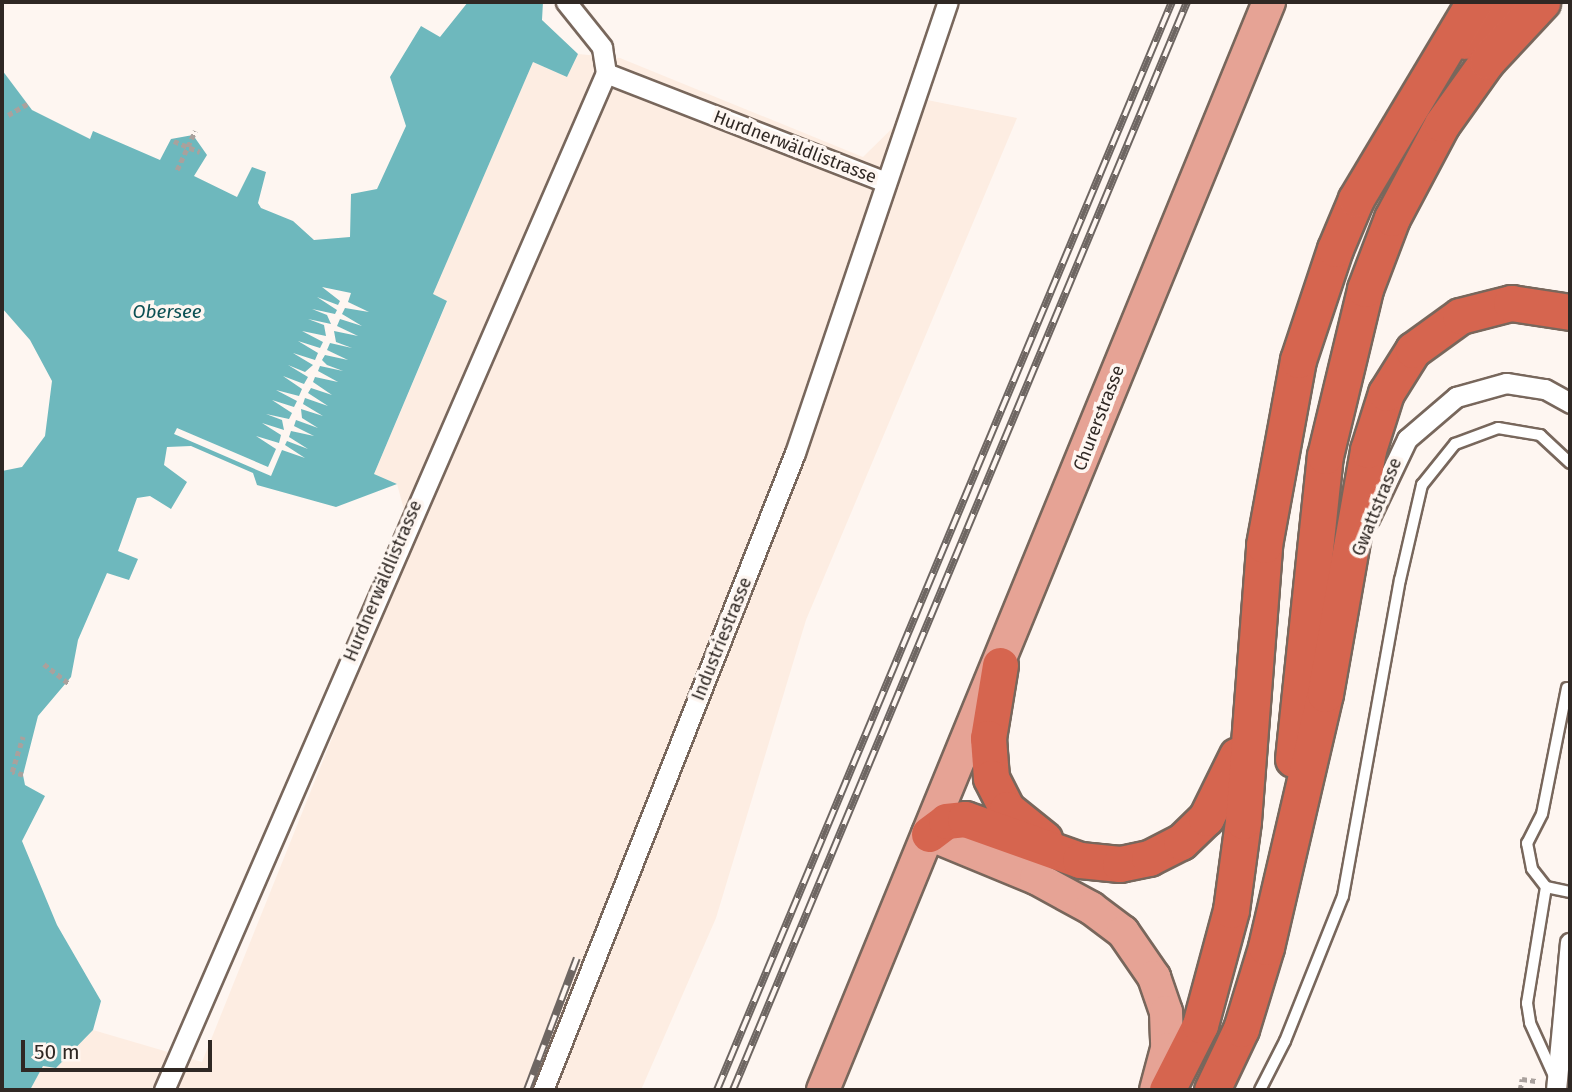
<!DOCTYPE html>
<html>
<head>
<meta charset="utf-8">
<style>
  body { margin:0 }
  #map { position:relative; width:1572px; height:1092px; overflow:hidden; background:#fef6f1; font-family:"Fira Sans",sans-serif }
  div>[style] { position:absolute }
  .built>* { inset:0; background:#fdede2 }
  .water>* { inset:0; background:#6eb8bd }
  .pier>* { inset:0; background:#fef6f1 }
  .path>* { height:4.5px; margin-top:-2.25px; transform-origin:0; background:repeating-linear-gradient(90deg,#a9a19d 0 5px,transparent 0 8.5px) }
  .roads { filter:drop-shadow(2px 0 #78675c) drop-shadow(-2px 0 #78675c) drop-shadow(0 2px #78675c) drop-shadow(0 -2px #78675c) }
  .lane>* { height:10px; margin:-5px; padding:0 5px; transform-origin:5px; border-radius:5px; background:#fff }
  .street>* { height:19px; margin:-9.5px; padding:0 9.5px; transform-origin:9.5px; border-radius:9.5px; background:#fff }
  .primary>* { height:32px; margin:-16px; padding:0 16px; transform-origin:16px; border-radius:16px; background:#e6a395 }
  .highway>* { height:35px; margin:-17.5px; padding:0 17.5px; transform-origin:17.5px; border-radius:17.5px; background:#d6654f }
  .rail>* { height:8px; margin-top:-4px; transform-origin:0; background:repeating-linear-gradient(90deg,#fef6f1 0 16px,#6e6662 0 32px); box-sizing:border-box; border-block:2px solid #6e6662 }
  span { translate:-50% -50%; white-space:nowrap; text-align:center; line-height:1.15; -webkit-text-stroke:7px #fef6f1; paint-order:stroke }
  .street-label { font-size:18px; color:#2f2824 }
  .water-label { font-size:19px; color:#0c5054; font-style:italic }
  .frame { position:absolute; inset:0; border:4px solid #2f2824; pointer-events:none }
  .scale { position:absolute; left:21px; top:1040px; width:191px; height:32px; box-sizing:border-box; border:4px solid #2f2824; border-top:0; padding-left:9px; font-size:21px; line-height:24px; white-space:nowrap; color:#2f2824; -webkit-text-stroke:5px #fef6f1; paint-order:stroke }
</style>
</head>
<body>
<div id="map">
  <div class="built">
    <i style="clip-path:polygon(578px 54px,620px 58px,863px 157px,922px 99px,1017px 118px,806px 620px,716px 918px,641px 1090px,30px 1090px,43px 1066px,56px 1068px,93px 1030px,202px 1062px,412px 539px,397px 484px,374px 474px,447px 302px,432px 295px,533px 62px,567px 77px)"></i>
  </div>
  <div class="water">
    <i style="clip-path:polygon(468px 2px,543px 2px,542px 20px,578px 54px,567px 77px,533px 62px,433px 294px,447px 301px,374px 474px,397px 484px,336px 507px,257px 485px,253px 473px,191px 446px,167px 447px,164px 465px,187px 482px,171px 509px,150px 496px,137px 498px,118px 551px,138px 559px,129px 580px,107px 573px,78px 640px,71px 677px,38px 716px,23px 775px,25px 785px,45px 796px,22px 841px,57px 925px,101px 1001px,93px 1030px,56px 1068px,43px 1066px,30px 1090px,2px 1090px,2px 471px,22px 467px,45px 436px,52px 381px,30px 340px,2px 308px,2px 70px,32px 110px,90px 139px,93px 131px,160px 160px,171px 139px,193px 135px,207px 155px,194px 176px,237px 197px,252px 167px,266px 172px,258px 203px,261px 208px,293px 221px,314px 240px,350px 237px,351px 194px,377px 189px,406px 126px,390px 77px,421px 26px,440px 37px)"></i>
  </div>
  <div class="pier">
    <i style="clip-path:polygon(322px 287px,351px 293px,348px 302px,369px 312px,345px 308px,342px 314px,362px 326px,340px 319px,337px 326px,358px 336px,334px 331px,336px 342px,352px 348px,330px 343px,327px 350px,348px 360px,325px 355px,322px 360px,327px 365px,343px 371px,320px 366px,318px 371px,338px 382px,315px 377px,313px 382px,332px 395px,311px 388px,308px 393px,328px 406px,305px 398px,303px 404px,323px 416px,301px 409px,302px 418px,318px 428px,296px 420px,294px 426px,314px 436px,291px 431px,289px 437px,308px 449px,287px 441px,285px 445px,305px 458px,282px 450px,271px 476px,174px 434px,177px 428px,268px 467px,276px 449px,256px 436px,279px 443px,281px 435px,262px 423px,284px 430px,282px 420px,266px 414px,289px 419px,292px 413px,272px 400px,294px 407px,297px 401px,276px 390px,299px 396px,302px 389px,283px 376px,304px 384px,308px 377px,288px 365px,305px 372px,313px 365px,293px 353px,315px 360px,318px 353px,298px 341px,320px 348px,323px 342px,302px 331px,326px 336px,324px 325px,308px 319px,331px 324px,327px 315px,312px 309px,335px 314px,337px 310px,317px 297px,338px 305px,340px 301px)"></i>
  </div>
  <div class="path">
    <i style="left:8px;top:115px;width:24px;rotate:-30deg"></i>
    <i style="left:174px;top:141px;width:28px;rotate:23deg"></i>
    <i style="left:177px;top:170px;width:43px;rotate:-65.2deg"></i>
    <i style="left:44px;top:664px;width:31px;rotate:38deg"></i>
    <i style="left:23px;top:775px;width:11px;rotate:-165deg"></i>
    <i style="left:12px;top:772px;width:37px;rotate:-73deg"></i>
    <i style="left:1520px;top:1090px;width:11px;rotate:-80deg"></i>
    <i style="left:1522px;top:1079px;width:14px;rotate:8deg"></i>
  </div>
  <div class="roads">
    <div class="lane">
      <i style="left:1567px;top:688px;width:128px;rotate:101.2deg"></i>
      <i style="left:1542px;top:814px;width:33px;rotate:117deg"></i>
      <i style="left:1527px;top:843px;width:26px;rotate:79deg"></i>
      <i style="left:1532px;top:869px;width:23px;rotate:52deg"></i>
      <i style="left:1546px;top:887px;width:25px;rotate:12deg"></i>
      <i style="left:1546px;top:887px;width:118px;rotate:99.3deg"></i>
      <i style="left:1527px;top:1003px;width:20px;rotate:81deg"></i>
      <i style="left:1530px;top:1023px;width:58px;rotate:65.6deg"></i>
      <i style="left:1260px;top:1090px;width:55px;rotate:-63deg"></i>
      <i style="left:1285px;top:1041px;width:156px;rotate:-68.2deg"></i>
      <i style="left:1343px;top:896px;width:321px;rotate:-79.8deg"></i>
      <i style="left:1400px;top:580px;width:98px;rotate:-77deg"></i>
      <i style="left:1422px;top:485px;width:53px;rotate:-51.2deg"></i>
      <i style="left:1455px;top:444px;width:46px;rotate:-20.4deg"></i>
      <i style="left:1498px;top:428px;width:43px;rotate:9.5deg"></i>
      <i style="left:1540px;top:435px;width:41px;rotate:43deg"></i>
    </div>
    <div class="street">
      <i style="left:606px;top:73px;width:300px;rotate:21.3deg"></i>
      <i style="left:1369px;top:519px;width:89px;rotate:-64.6deg"></i>
      <i style="left:1407px;top:439px;width:65px;rotate:-40.6deg"></i>
      <i style="left:1456px;top:397px;width:52px;rotate:-15.6deg"></i>
      <i style="left:1506px;top:383px;width:39px;rotate:9deg"></i>
      <i style="left:1545px;top:389px;width:29px;rotate:29deg"></i>
      <i style="left:164px;top:1090px;width:1109px;rotate:-66.51deg"></i>
      <i style="left:606px;top:73px;width:26px;rotate:-99deg"></i>
      <i style="left:602px;top:47px;width:58px;rotate:-128.7deg"></i>
      <i style="left:543px;top:1090px;width:685px;rotate:-68.42deg"></i>
      <i style="left:795px;top:453px;width:476px;rotate:-71.3deg"></i>
      <i style="left:1556px;top:1090px;width:148px;rotate:-84.6deg"></i>
    </div>
    <div class="primary">
      <i style="left:929px;top:834px;width:116px;rotate:22.4deg"></i>
      <i style="left:1036px;top:878px;width:63px;rotate:28.6deg"></i>
      <i style="left:1091px;top:908px;width:40px;rotate:37deg"></i>
      <i style="left:1123px;top:932px;width:55px;rotate:55.4deg"></i>
      <i style="left:1154px;top:977px;width:37px;rotate:71deg"></i>
      <i style="left:1166px;top:1012px;width:37px;rotate:88deg"></i>
      <i style="left:1167px;top:1049px;width:42px;rotate:105deg"></i>
      <i style="left:823px;top:1090px;width:1176px;rotate:-67.71deg"></i>
    </div>
    <div class="highway">
      <i style="left:1465px;top:41px;width:54px;rotate:-46.5deg"></i>
      <i style="left:1000px;top:665px;width:74px;rotate:99.3deg"></i>
      <i style="left:988px;top:738px;width:40px;rotate:85.7deg"></i>
      <i style="left:991px;top:778px;width:35px;rotate:63deg"></i>
      <i style="left:1007px;top:809px;width:48px;rotate:39deg"></i>
      <i style="left:1293px;top:759px;width:305px;rotate:-84deg"></i>
      <i style="left:1325px;top:456px;width:172px;rotate:-76.5deg"></i>
      <i style="left:1365px;top:289px;width:76px;rotate:-69.2deg"></i>
      <i style="left:1392px;top:218px;width:106px;rotate:-62deg"></i>
      <i style="left:1442px;top:124px;width:77px;rotate:-54.5deg"></i>
      <i style="left:1487px;top:61px;width:81px;rotate:-47deg"></i>
      <i style="left:929px;top:834px;width:21px;rotate:-37deg"></i>
      <i style="left:946px;top:821px;width:19px;rotate:-6deg"></i>
      <i style="left:965px;top:819px;width:122px;rotate:19.6deg"></i>
      <i style="left:1080px;top:860px;width:40px;rotate:5.7deg"></i>
      <i style="left:1120px;top:864px;width:30px;rotate:-12deg"></i>
      <i style="left:1149px;top:858px;width:36px;rotate:-27deg"></i>
      <i style="left:1181px;top:842px;width:35px;rotate:-44deg"></i>
      <i style="left:1206px;top:818px;width:70px;rotate:-63.8deg"></i>
      <i style="left:1167px;top:1090px;width:73px;rotate:-63.1deg"></i>
      <i style="left:1200px;top:1025px;width:119px;rotate:-74.9deg"></i>
      <i style="left:1231px;top:910px;width:90px;rotate:-82.3deg"></i>
      <i style="left:1243px;top:821px;width:277px;rotate:-85.6deg"></i>
      <i style="left:1264px;top:545px;width:188px;rotate:-79.6deg"></i>
      <i style="left:1298px;top:360px;width:117px;rotate:-71.6deg"></i>
      <i style="left:1335px;top:249px;width:54px;rotate:-67.2deg"></i>
      <i style="left:1356px;top:199px;width:230px;rotate:-59.1deg"></i>
      <i style="left:1212px;top:1090px;width:68px;rotate:-64.6deg"></i>
      <i style="left:1241px;top:1029px;width:86px;rotate:-73deg"></i>
      <i style="left:1266px;top:947px;width:260px;rotate:-76.9deg"></i>
      <i style="left:1325px;top:694px;width:248px;rotate:-80deg"></i>
      <i style="left:1368px;top:450px;width:60px;rotate:-72.5deg"></i>
      <i style="left:1386px;top:393px;width:51px;rotate:-57.9deg"></i>
      <i style="left:1413px;top:350px;width:58px;rotate:-35.9deg"></i>
      <i style="left:1460px;top:316px;width:53px;rotate:-14.3deg"></i>
      <i style="left:1511px;top:303px;width:60px;rotate:8.7deg"></i>
    </div>
  </div>
  <div class="rail">
    <i style="left:527px;top:1090px;width:141px;rotate:-69.3deg"></i>
    <i style="left:717px;top:1090px;width:1179px;rotate:-67.31deg"></i>
    <i style="left:733px;top:1090px;width:1179px;rotate:-67.35deg"></i>
  </div>
  <div class="street-label">
    <span style="left:795px;top:147px;rotate:21deg">Hurdnerwäldlistrasse</span>
    <span style="left:1099px;top:418px;rotate:-69deg">Churerstrasse</span>
    <span style="left:1377px;top:507px;rotate:-68deg">Gwattstrasse</span>
    <span style="left:383px;top:581px;rotate:-67deg">Hurdnerwäldlistrasse</span>
    <span style="left:722px;top:639px;rotate:-68deg">Industriestrasse</span>
  </div>
  <div class="water-label">
    <span style="left:167px;top:312px">Obersee</span>
  </div>
  <div class="frame"></div>
  <div class="scale">50 m</div>
</div>
</body>
</html>
